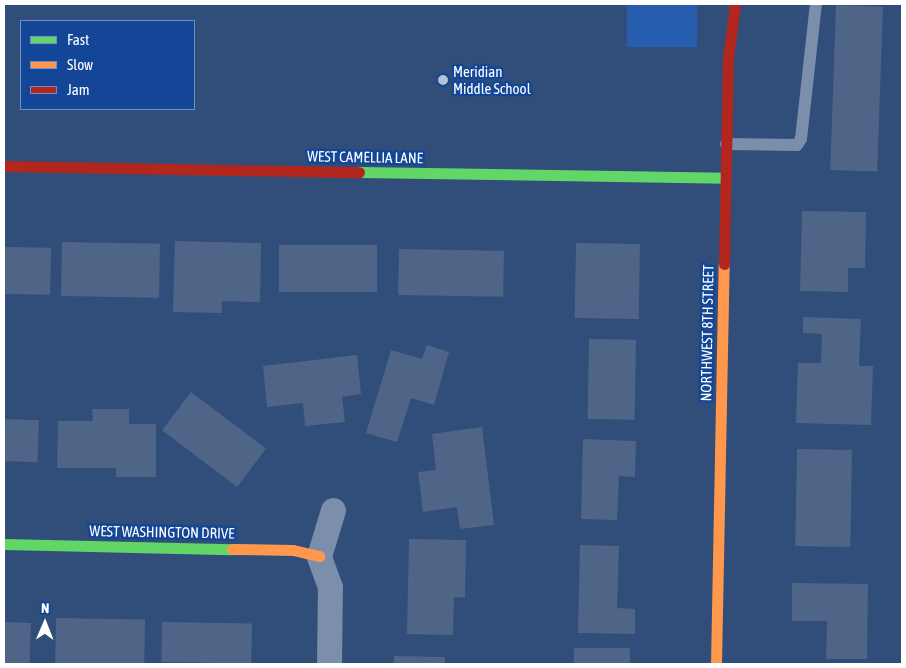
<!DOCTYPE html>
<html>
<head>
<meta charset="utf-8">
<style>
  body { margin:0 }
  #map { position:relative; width:906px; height:668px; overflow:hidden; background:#314d79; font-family:"Asap Condensed",sans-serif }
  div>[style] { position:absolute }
  .green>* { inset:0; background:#275dae; transform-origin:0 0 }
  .building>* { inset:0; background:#4f6588; transform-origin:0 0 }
  .lane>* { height:12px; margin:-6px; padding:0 6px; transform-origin:6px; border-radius:6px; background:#7b8eab }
  .street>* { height:25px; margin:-12.5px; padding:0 12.5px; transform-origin:12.5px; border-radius:12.5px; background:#7b8eab }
  .fast>* { height:11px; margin:-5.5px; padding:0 5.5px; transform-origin:5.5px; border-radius:5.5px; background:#63d668 }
  .slow>* { height:11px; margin:-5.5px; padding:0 5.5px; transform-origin:5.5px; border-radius:5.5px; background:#ff974d }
  .jam>* { height:11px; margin:-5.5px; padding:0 5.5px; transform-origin:5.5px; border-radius:5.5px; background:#b3261e }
  .dots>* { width:14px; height:14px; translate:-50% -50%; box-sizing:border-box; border:2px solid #134697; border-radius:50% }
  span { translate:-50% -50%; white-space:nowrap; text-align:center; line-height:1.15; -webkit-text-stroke:5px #134697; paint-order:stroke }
  .poi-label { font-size:15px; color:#fff }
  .left { translate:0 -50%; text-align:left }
  .street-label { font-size:15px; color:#fff }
  .frame { position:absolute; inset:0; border:5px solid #fff; pointer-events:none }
  .legend { position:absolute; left:20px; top:20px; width:175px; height:90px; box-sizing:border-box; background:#134697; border:1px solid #7190c1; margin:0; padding:6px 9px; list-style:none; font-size:15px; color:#fff }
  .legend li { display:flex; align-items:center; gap:10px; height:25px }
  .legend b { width:25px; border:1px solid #7190c1 }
  .north { position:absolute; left:20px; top:598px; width:50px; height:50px; -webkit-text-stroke:4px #134697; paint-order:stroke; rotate:1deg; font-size:14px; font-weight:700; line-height:20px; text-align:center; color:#fff }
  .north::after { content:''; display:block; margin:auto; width:18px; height:22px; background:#fff; clip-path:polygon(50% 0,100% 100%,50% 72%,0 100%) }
</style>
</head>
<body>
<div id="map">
  <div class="green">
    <i style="left:627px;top:4px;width:70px;height:43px"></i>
  </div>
  <div class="building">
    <i style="left:836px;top:5px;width:47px;height:165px;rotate:2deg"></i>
    <i style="clip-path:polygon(802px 211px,866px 212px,865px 268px,848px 268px,848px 292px,800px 291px)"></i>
    <i style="clip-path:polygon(175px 241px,261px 243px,260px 302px,222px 301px,222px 313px,173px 312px)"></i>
    <i style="left:62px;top:242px;width:98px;height:54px;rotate:1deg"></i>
    <i style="left:576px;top:243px;width:64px;height:75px;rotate:1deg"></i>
    <i style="left:279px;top:245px;width:98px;height:47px"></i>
    <i style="left:4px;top:247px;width:47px;height:47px;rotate:1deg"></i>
    <i style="left:399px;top:249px;width:105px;height:46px;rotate:1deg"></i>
    <i style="clip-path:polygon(803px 317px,861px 319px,859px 366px,873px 366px,871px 425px,796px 423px,798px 363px,821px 363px,822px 334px,803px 333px)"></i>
    <i style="left:589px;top:339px;width:47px;height:80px;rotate:1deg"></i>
    <i style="clip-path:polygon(427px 345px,449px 352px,434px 405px,411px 398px,397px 442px,366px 433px,391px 350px,422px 359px)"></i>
    <i style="clip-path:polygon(357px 355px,361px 394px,342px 397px,345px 422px,305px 426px,303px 403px,267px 407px,263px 366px)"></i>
    <i style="left:191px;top:392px;width:94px;height:48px;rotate:37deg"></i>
    <i style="clip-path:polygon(92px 409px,129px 409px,129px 424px,156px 424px,156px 477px,116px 477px,116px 468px,57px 468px,58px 421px,93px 421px)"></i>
    <i style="left:4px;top:419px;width:35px;height:42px;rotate:2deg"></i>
    <i style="clip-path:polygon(482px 427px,494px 525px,460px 529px,457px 507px,423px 512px,418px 472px,436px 470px,432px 434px)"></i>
    <i style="clip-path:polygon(583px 439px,636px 441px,635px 477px,619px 476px,617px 520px,581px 519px)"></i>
    <i style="left:797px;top:449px;width:55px;height:97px;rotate:1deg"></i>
    <i style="clip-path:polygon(409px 539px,466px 540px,465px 598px,454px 597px,453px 635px,407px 634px)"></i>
    <i style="clip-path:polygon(580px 545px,619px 546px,617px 608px,635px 609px,635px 634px,578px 633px)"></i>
    <i style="clip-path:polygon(792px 583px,868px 584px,867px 659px,826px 659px,827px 621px,792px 621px)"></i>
    <i style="left:56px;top:618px;width:89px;height:46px;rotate:1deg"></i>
    <i style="left:4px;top:622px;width:27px;height:42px;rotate:2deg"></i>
    <i style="left:162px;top:622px;width:90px;height:40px;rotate:1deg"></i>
    <i style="left:630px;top:648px;width:16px;height:56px;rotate:90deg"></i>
    <i style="left:394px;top:656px;width:51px;height:8px;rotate:1deg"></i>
  </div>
  <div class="lane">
    <i style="left:726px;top:144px;width:71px;rotate:0.8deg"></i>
    <i style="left:797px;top:145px;width:7px;rotate:-56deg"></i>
    <i style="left:801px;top:139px;width:136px;rotate:-83.7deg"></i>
  </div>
  <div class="street">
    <i style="left:329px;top:664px;width:77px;rotate:-89.3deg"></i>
    <i style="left:330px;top:587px;width:33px;rotate:-110deg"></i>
    <i style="left:319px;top:556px;width:48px;rotate:-73.1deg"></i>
  </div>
  <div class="fast">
    <i style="left:359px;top:172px;width:366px;rotate:0.9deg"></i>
    <i style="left:4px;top:544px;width:228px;rotate:1.3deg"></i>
  </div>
  <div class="slow">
    <i style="left:232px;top:549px;width:61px;rotate:0.9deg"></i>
    <i style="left:293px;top:550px;width:27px;rotate:13deg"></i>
    <i style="left:716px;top:664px;width:400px;rotate:-88.9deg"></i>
  </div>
  <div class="jam">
    <i style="left:4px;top:166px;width:355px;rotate:1deg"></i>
    <i style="left:724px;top:264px;width:206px;rotate:-88.9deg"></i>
    <i style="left:728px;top:58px;width:54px;rotate:-82.6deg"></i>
  </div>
  <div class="dots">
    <i style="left:443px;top:80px;background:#b7c1d0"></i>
  </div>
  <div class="poi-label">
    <span class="left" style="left:453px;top:80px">Meridian<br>Middle School</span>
  </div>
  <div class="street-label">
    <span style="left:365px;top:157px;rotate:1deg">WEST CAMELLIA LANE</span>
    <span style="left:707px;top:333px;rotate:-89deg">NORTHWEST 8TH STREET</span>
    <span style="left:162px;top:532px;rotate:1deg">WEST WASHINGTON DRIVE</span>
  </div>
  <div class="frame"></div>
  <ul class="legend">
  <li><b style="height:6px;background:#63d668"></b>Fast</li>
  <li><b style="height:6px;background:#ff974d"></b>Slow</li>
  <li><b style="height:6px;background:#b3261e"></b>Jam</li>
  </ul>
  <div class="north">N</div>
</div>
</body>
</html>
